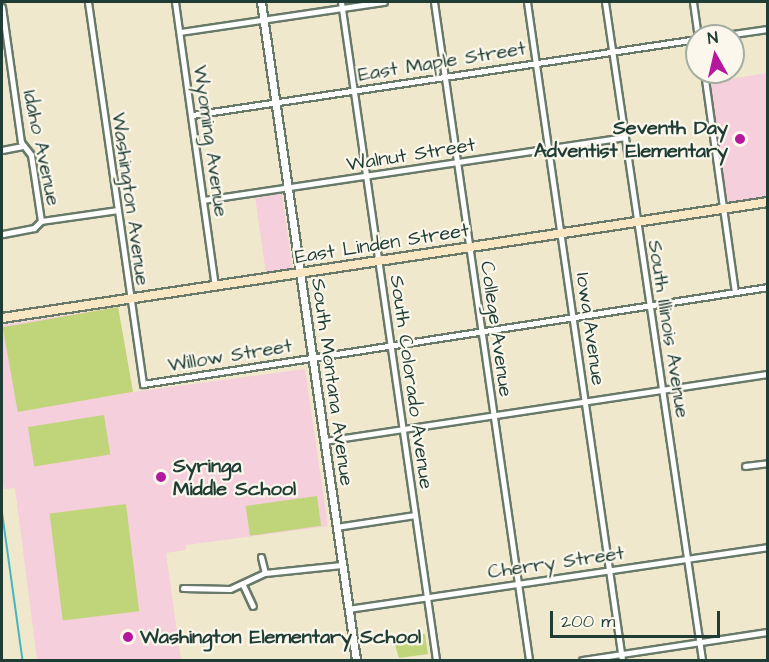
<!DOCTYPE html>
<html>
<head>
<meta charset="utf-8">
<style>
  body { margin:0 }
  #map { position:relative; width:769px; height:662px; overflow:hidden; background:#f0e8cc; font-family:"Architects Daughter",sans-serif }
  div>[style] { position:absolute }
  .built>* { inset:0; background:#f5cfdb; transform-origin:0 0 }
  .green>* { inset:0; background:#c0d579; transform-origin:0 0 }
  .stream>* { height:1.5px; margin:-0.75px; padding:0 0.75px; transform-origin:0.75px; border-radius:0.75px; background:#46b5be }
  .roads { filter:drop-shadow(2px 0 #687969) drop-shadow(-2px 0 #687969) drop-shadow(0 2px #687969) drop-shadow(0 -2px #687969) }
  .minor>* { height:5px; margin:-2.5px; padding:0 2.5px; transform-origin:2.5px; border-radius:2.5px; background:#fff }
  .tertiary>* { height:7px; margin:-3.5px; padding:0 3.5px; transform-origin:3.5px; border-radius:3.5px; background:#fff }
  .secondary>* { height:8px; margin:-4px; padding:0 4px; transform-origin:4px; border-radius:4px; background:#f9e7c3 }
  .dots>* { width:16px; height:16px; translate:-50% -50%; box-sizing:border-box; border:3px solid #fbf7ec; border-radius:50% }
  span { translate:-50% -50%; white-space:nowrap; text-align:center; line-height:1.15; -webkit-text-stroke:4.5px #fbf7ec; paint-order:stroke }
  .street-label { font-size:20px; color:#1f3d34 }
  .poi-label { font-size:20px; color:#1f3d34; font-weight:700 }
  .right { translate:-100% -50%; text-align:right }
  .left { translate:0 -50%; text-align:left }
  .frame { position:absolute; inset:0; border:3px solid #1f3d34; pointer-events:none }
  .north { position:absolute; left:685px; top:24px; width:60px; height:60px; box-sizing:border-box; background:#fbf7ec; border:2px solid #a3ada2; border-radius:50%; rotate:352deg; font-size:16px; font-weight:700; line-height:24px; text-align:center; color:#1f3d34 }
  .north::after { content:''; display:block; margin:auto; width:21px; height:27px; background:#b5179e; clip-path:polygon(50% 0,100% 100%,50% 72%,0 100%) }
  .scale { position:absolute; left:550px; top:611px; width:170px; height:27px; box-sizing:border-box; border:3px solid #1f3d34; border-top:0; padding-left:8px; font-size:18px; line-height:21px; white-space:nowrap; color:#1f3d34; -webkit-text-stroke:4px #fbf7ec; paint-order:stroke }
</style>
</head>
<body>
<div id="map">
  <div class="built">
    <i style="clip-path:polygon(767px 73px,767px 202px,725px 209px,705px 83px)"></i>
    <i style="left:282px;top:194px;width:76px;height:27px;rotate:82deg"></i>
    <i style="clip-path:polygon(118px 307px,133px 392px,305px 369px,328px 526px,186px 545px,186px 550px,166px 553px,181px 660px,37px 660px,15px 488px,4px 489px,2px 475px,2px 325px)"></i>
  </div>
  <div class="green">
    <i style="left:118px;top:307px;width:86px;height:117px;rotate:80deg"></i>
    <i style="left:104px;top:415px;width:40px;height:77px;rotate:81deg"></i>
    <i style="left:317px;top:496px;width:30px;height:72px;rotate:82deg"></i>
    <i style="left:126px;top:504px;width:108px;height:77px;rotate:83deg"></i>
    <i style="clip-path:polygon(425px 634px,428px 654px,399px 658px,392px 635px)"></i>
  </div>
  <div class="stream">
    <i style="left:2px;top:509px;width:152px;rotate:82.1deg"></i>
  </div>
  <div class="roads">
    <div class="minor">
      <i style="left:88px;top:2px;width:386px;rotate:81.8deg"></i>
      <i style="left:143px;top:384px;width:632px;rotate:-8.82deg"></i>
      <i style="left:175px;top:2px;width:287px;rotate:82deg"></i>
      <i style="left:341px;top:2px;width:665px;rotate:81.78deg"></i>
      <i style="left:434px;top:2px;width:665px;rotate:81.78deg"></i>
      <i style="left:527px;top:2px;width:665px;rotate:81.78deg"></i>
      <i style="left:605px;top:2px;width:665px;rotate:81.61deg"></i>
      <i style="left:693px;top:2px;width:34px;rotate:82deg"></i>
      <i style="left:2px;top:7px;width:136px;rotate:82deg"></i>
      <i style="left:21px;top:142px;width:16px;rotate:52deg"></i>
      <i style="left:31px;top:155px;width:67px;rotate:81.4deg"></i>
      <i style="left:41px;top:221px;width:10px;rotate:135deg"></i>
      <i style="left:34px;top:228px;width:33px;rotate:169deg"></i>
      <i style="left:180px;top:32px;width:206px;rotate:-8.4deg"></i>
      <i style="left:719px;top:36px;width:49px;rotate:-8.1deg"></i>
      <i style="left:704px;top:72px;width:222px;rotate:82deg"></i>
      <i style="left:192px;top:115px;width:511px;rotate:-8.56deg"></i>
      <i style="left:2px;top:150px;width:21px;rotate:-11deg"></i>
      <i style="left:203px;top:200px;width:426px;rotate:-8.5deg"></i>
      <i style="left:41px;top:221px;width:77px;rotate:-8.2deg"></i>
      <i style="left:324px;top:441px;width:449px;rotate:-8.6deg"></i>
      <i style="left:745px;top:466px;width:23px;rotate:-7deg"></i>
      <i style="left:336px;top:527px;width:80px;rotate:-8.6deg"></i>
      <i style="left:261px;top:557px;width:16px;rotate:76deg"></i>
      <i style="left:243px;top:585px;width:23px;rotate:65deg"></i>
      <i style="left:183px;top:588px;width:47px;rotate:1.2deg"></i>
      <i style="left:230px;top:589px;width:38px;rotate:-25deg"></i>
      <i style="left:265px;top:573px;width:77px;rotate:-5.9deg"></i>
      <i style="left:348px;top:609px;width:425px;rotate:-8.4deg"></i>
      <i style="left:582px;top:660px;width:188px;rotate:-8.6deg"></i>
    </div>
    <div class="tertiary">
      <i style="left:261px;top:2px;width:665px;rotate:81.78deg"></i>
    </div>
    <div class="secondary">
      <i style="left:2px;top:318px;width:775px;rotate:-8.61deg"></i>
    </div>
  </div>
  <div class="dots">
    <i style="left:740px;top:139px;background:#b5179e"></i>
    <i style="left:161px;top:477px;background:#b5179e"></i>
    <i style="left:128px;top:637px;background:#b5179e"></i>
  </div>
  <div class="street-label">
    <span style="left:442px;top:62px;rotate:-9deg">East Maple Street</span>
    <span style="left:210px;top:141px;rotate:82deg">Wyoming Avenue</span>
    <span style="left:41px;top:148px;rotate:78deg">Idaho Avenue</span>
    <span style="left:411px;top:155px;rotate:-9deg">Walnut Street</span>
    <span style="left:130px;top:199px;rotate:82deg">Washington Avenue</span>
    <span style="left:382px;top:244px;rotate:-9deg">East Linden Street</span>
    <span style="left:496px;top:329px;rotate:82deg">College Avenue</span>
    <span style="left:590px;top:329px;rotate:82deg">Iowa Avenue</span>
    <span style="left:668px;top:329px;rotate:81deg">South Illinois Avenue</span>
    <span style="left:230px;top:356px;rotate:-9deg">Willow Street</span>
    <span style="left:332px;top:382px;rotate:82deg">South Montana Avenue</span>
    <span style="left:411px;top:382px;rotate:82deg">South Colorado Avenue</span>
    <span style="left:556px;top:563px;rotate:-8deg">Cherry Street</span>
  </div>
  <div class="poi-label">
    <span class="right" style="left:728px;top:140px">Seventh Day<br>Adventist Elementary</span>
    <span class="left" style="left:173px;top:478px">Syringa<br>Middle School</span>
    <span class="left" style="left:140px;top:637px">Washington Elementary School</span>
  </div>
  <div class="frame"></div>
  <div class="north">N</div>
  <div class="scale">200 m</div>
</div>
</body>
</html>
